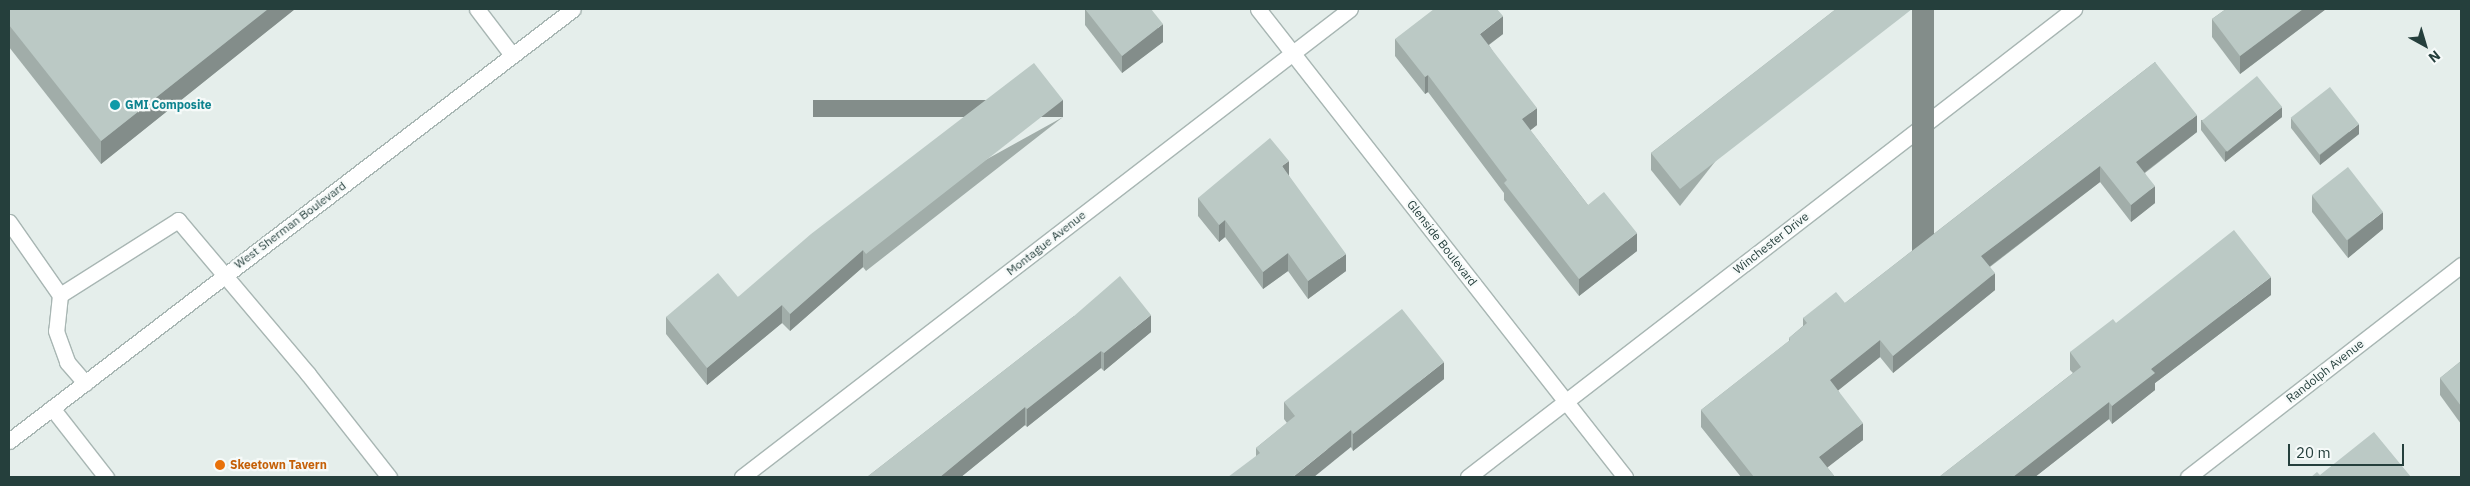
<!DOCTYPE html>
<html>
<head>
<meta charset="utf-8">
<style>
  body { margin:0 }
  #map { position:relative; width:2470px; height:486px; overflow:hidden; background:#e5eeeb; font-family:"IBM Plex Sans",sans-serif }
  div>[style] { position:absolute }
  .roads { filter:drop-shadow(1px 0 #a8b6b3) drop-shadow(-1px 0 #a8b6b3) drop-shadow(0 1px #a8b6b3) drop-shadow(0 -1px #a8b6b3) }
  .lane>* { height:15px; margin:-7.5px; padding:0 7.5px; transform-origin:7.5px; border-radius:7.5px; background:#fff }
  .street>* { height:15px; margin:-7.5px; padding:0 7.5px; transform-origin:7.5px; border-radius:7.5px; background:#fff }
  .secondary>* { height:15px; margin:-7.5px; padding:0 7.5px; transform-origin:7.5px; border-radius:7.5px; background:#fff }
  .wall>* { inset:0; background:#a1ada9 }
  .shaded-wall>* { inset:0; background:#838d8a; transform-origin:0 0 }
  .building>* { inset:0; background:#bbc9c5; transform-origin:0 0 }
  .dots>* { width:14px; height:14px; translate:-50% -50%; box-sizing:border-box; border:2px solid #f6faf9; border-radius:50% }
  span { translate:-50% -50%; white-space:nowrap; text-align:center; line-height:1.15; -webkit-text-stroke:4.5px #f6faf9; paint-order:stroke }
  .culture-label { font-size:12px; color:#0d838f; font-weight:700 }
  .left { translate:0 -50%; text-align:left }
  .street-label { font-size:12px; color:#253f3c }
  .food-label { font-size:12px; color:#c56008; font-weight:700 }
  .frame { position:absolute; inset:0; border:10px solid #253f3c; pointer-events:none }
  .north { position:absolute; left:2400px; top:20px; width:50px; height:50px; -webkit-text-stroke:4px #f6faf9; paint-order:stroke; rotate:141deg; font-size:14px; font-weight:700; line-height:20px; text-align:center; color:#253f3c }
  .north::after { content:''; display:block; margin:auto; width:18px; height:22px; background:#253f3c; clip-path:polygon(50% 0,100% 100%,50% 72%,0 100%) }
  .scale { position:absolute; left:2288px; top:444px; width:116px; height:22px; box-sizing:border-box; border:2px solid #253f3c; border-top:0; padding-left:6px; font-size:15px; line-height:18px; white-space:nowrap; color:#253f3c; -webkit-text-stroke:4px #f6faf9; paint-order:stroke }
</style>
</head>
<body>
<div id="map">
  <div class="roads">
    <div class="lane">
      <i style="left:477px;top:9px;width:58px;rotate:52.7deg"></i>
      <i style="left:9px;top:222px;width:89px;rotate:55.1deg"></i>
      <i style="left:60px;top:295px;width:36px;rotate:96deg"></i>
      <i style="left:56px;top:331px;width:33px;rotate:70deg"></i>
      <i style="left:67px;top:362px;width:28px;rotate:49deg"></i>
      <i style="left:60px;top:295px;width:140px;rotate:-32.4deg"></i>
      <i style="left:178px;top:220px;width:202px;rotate:49.8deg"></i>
      <i style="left:308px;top:374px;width:131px;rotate:51.8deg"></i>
    </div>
    <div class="street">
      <i style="left:1258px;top:9px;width:595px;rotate:51.9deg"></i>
      <i style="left:52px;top:408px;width:88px;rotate:52deg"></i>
      <i style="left:742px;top:477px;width:767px;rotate:-37.59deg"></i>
      <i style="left:1468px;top:477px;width:766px;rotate:-37.68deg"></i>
      <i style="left:2188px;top:477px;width:346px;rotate:-37.8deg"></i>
    </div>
    <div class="secondary">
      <i style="left:9px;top:441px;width:710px;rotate:-37.45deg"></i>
    </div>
  </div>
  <div class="wall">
    <i style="clip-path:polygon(9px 9px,295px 9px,101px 164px,9px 47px)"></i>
    <i style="clip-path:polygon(1085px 9px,1151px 9px,1163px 42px,1122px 73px,1085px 25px)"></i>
    <i style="clip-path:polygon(1836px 9px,1680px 206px,1651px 170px,1651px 153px)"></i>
    <i style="clip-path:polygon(2226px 9px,2326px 9px,2240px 74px,2212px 37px,2212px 19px)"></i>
    <i style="clip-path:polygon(1503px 34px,1489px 45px,1537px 125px,1530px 130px,1588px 205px,1637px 251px,1579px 296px,1504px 200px,1504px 193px,1428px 92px,1425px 94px,1395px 56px,1395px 39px)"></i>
    <i style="clip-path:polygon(2155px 62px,2197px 132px,2145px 173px,2155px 203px,2131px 222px,2100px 182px,1990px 267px,1995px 290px,1893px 373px,1880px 357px,1838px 390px,1863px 440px,1827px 467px,1835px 477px,1741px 477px,1701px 427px,1701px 410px,1789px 341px,1789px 338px,1803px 326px,1803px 318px,1845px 303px)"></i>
    <i style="clip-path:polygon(1063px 117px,866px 271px,863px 267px,790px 331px,782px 323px,707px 385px,666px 334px,666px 317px,738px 297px)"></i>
    <i style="clip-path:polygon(2282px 117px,2225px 162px,2201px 130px,2201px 120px)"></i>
    <i style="clip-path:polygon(2291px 118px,2359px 134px,2320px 165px,2291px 128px)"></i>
    <i style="clip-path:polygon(1289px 176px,1346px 271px,1308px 299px,1288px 271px,1263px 289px,1225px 237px,1219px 242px,1198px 216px,1198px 198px)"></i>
    <i style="clip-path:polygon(2312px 195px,2383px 229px,2348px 258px,2312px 212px)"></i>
    <i style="clip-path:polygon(2271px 295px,2155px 383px,2155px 390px,2112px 424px,2109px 419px,2035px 477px,1939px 477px,2073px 373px,2070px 370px,2070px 352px)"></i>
    <i style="clip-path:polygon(1074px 316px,1151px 332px,1104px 371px,1101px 368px,1027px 427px,1025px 425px,961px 477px,867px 477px)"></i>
    <i style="clip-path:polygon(2461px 361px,2461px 424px,2440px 395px,2440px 378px)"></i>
    <i style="clip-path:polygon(1444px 379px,1353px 451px,1351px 447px,1256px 456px,1256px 448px,1287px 423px,1284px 419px,1284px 402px)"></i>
  </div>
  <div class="shaded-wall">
    <i style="clip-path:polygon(268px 9px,295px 9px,101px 164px,101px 141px)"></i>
    <i style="left:1912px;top:9px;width:22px;height:294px"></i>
    <i style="clip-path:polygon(2303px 9px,2326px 9px,2240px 74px,2240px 56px)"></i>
    <i style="clip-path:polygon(1503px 16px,1503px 34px,1480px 51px,1480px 34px)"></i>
    <i style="clip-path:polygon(1163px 24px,1163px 42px,1122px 73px,1122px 56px)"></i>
    <i style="clip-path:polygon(1428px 75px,1428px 92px,1425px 94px,1425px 77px)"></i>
    <i style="left:1063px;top:100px;width:17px;height:250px;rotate:90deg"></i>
    <i style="clip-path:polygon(2282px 107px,2282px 117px,2225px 162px,2225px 152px)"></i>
    <i style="clip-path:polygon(1537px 108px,1537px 125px,1522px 137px,1522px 119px)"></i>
    <i style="clip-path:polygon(2197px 115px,2197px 132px,2136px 179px,2136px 162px)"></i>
    <i style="clip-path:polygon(2359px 124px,2359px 134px,2320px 165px,2320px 155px)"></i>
    <i style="clip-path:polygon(1289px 161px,1289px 178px,1282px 166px)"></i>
    <i style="clip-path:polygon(2100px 166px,2100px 182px,1981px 273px,1981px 256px)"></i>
    <i style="clip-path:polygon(2155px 186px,2155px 203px,2131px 222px,2131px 205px)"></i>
    <i style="clip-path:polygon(2383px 212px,2383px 229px,2348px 258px,2348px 240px)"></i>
    <i style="clip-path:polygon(1225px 220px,1225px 237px,1219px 242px,1219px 225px)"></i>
    <i style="clip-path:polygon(1637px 233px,1637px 251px,1579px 296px,1579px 279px)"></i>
    <i style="clip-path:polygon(863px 250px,863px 267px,790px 331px,790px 314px)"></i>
    <i style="clip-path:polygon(1288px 253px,1288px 271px,1263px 289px,1263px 272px)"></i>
    <i style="clip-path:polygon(1346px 254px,1346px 271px,1308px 299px,1308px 281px)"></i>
    <i style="clip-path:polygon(1995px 273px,1995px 290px,1893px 373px,1893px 356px)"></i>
    <i style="clip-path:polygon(2271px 277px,2271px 295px,2155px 383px,2155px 390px,2112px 424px,2112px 406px,2151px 369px)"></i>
    <i style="clip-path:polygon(782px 305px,782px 323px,707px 385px,707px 368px)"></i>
    <i style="clip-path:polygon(1151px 315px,1151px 332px,1104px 371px,1104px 353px)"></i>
    <i style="clip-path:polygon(1880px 340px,1880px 357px,1830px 397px,1830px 380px)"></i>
    <i style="clip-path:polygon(1101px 351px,1101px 368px,1027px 427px,1027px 409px)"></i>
    <i style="clip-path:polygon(1444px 362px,1444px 379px,1353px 451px,1353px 434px)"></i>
    <i style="clip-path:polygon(2109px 402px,2109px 419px,2035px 477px,2013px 477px)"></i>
    <i style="clip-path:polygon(1025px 407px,1025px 425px,961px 477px,940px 477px)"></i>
    <i style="clip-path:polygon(1863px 423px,1863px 440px,1819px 474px,1819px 457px)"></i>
    <i style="clip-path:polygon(1351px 430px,1351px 447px,1314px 477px,1293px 477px)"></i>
  </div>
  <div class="building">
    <i style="clip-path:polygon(9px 9px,268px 9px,101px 141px,9px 25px)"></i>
    <i style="clip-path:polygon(1085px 9px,1151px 9px,1163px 24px,1122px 56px)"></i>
    <i style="clip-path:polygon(1434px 9px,1497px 9px,1503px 16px,1480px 34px,1537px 108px,1522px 119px,1588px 205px,1604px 192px,1637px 233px,1579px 279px,1504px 183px,1507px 180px,1428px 75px,1425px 77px,1395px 39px)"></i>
    <i style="clip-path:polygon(1836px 9px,1912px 9px,1680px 189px,1651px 153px)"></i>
    <i style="clip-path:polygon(2226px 9px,2303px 9px,2240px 56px,2212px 19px)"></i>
    <i style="clip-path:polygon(2155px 62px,2197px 115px,2136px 162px,2155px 186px,2131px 205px,2100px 166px,1981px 256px,1995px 273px,1893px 356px,1880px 340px,1830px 380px,1863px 423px,1819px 457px,1835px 477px,1754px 477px,1701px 410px,1790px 340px,1789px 338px,1807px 323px,1803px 318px,1836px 292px,1845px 303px)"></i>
    <i style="clip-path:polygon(1034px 63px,1063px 100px,866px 254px,863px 250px,790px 314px,782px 305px,707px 368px,666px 317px,718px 273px,738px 297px,811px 234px)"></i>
    <i style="left:2257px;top:76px;width:40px;height:71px;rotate:51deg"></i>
    <i style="left:2330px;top:87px;width:47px;height:50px;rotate:52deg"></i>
    <i style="clip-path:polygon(1270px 138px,1289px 161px,1282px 166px,1346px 254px,1308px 281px,1288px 253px,1263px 272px,1225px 220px,1219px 225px,1198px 198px)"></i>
    <i style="left:2348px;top:167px;width:57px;height:46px;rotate:52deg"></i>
    <i style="clip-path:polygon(2234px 230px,2271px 277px,2151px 369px,2155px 373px,2112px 406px,2109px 402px,2013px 477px,1939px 477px,2081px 367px,2070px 352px,2113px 319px,2116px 323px)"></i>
    <i style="clip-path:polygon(1120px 276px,1151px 315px,1104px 353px,1101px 351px,1027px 409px,1025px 407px,940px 477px,867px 477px,1074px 316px)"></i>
    <i style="clip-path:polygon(1402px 309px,1444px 362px,1353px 434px,1351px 430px,1293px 477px,1228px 477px,1260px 453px,1256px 448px,1295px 416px,1284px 402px)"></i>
    <i style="clip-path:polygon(2461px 361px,2461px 406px,2440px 378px)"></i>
    <i style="clip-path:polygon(2374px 432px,2411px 477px,2311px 477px,2317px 472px,2320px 475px)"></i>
  </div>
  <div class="dots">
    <i style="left:115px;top:105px;background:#0f9aa8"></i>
    <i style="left:220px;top:465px;background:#e8710a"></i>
  </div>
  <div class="culture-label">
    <span class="left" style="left:125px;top:105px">GMI Composite</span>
  </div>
  <div class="street-label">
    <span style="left:290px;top:225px;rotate:-37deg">West Sherman Boulevard</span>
    <span style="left:1046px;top:243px;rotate:-38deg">Montague Avenue</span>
    <span style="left:1442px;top:243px;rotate:52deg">Glenside Boulevard</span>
    <span style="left:1771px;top:243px;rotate:-38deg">Winchester Drive</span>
    <span style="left:2325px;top:371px;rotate:-38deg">Randolph Avenue</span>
  </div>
  <div class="food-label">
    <span class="left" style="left:230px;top:465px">Skeetown Tavern</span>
  </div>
  <div class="frame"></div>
  <div class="north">N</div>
  <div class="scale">20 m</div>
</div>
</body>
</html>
